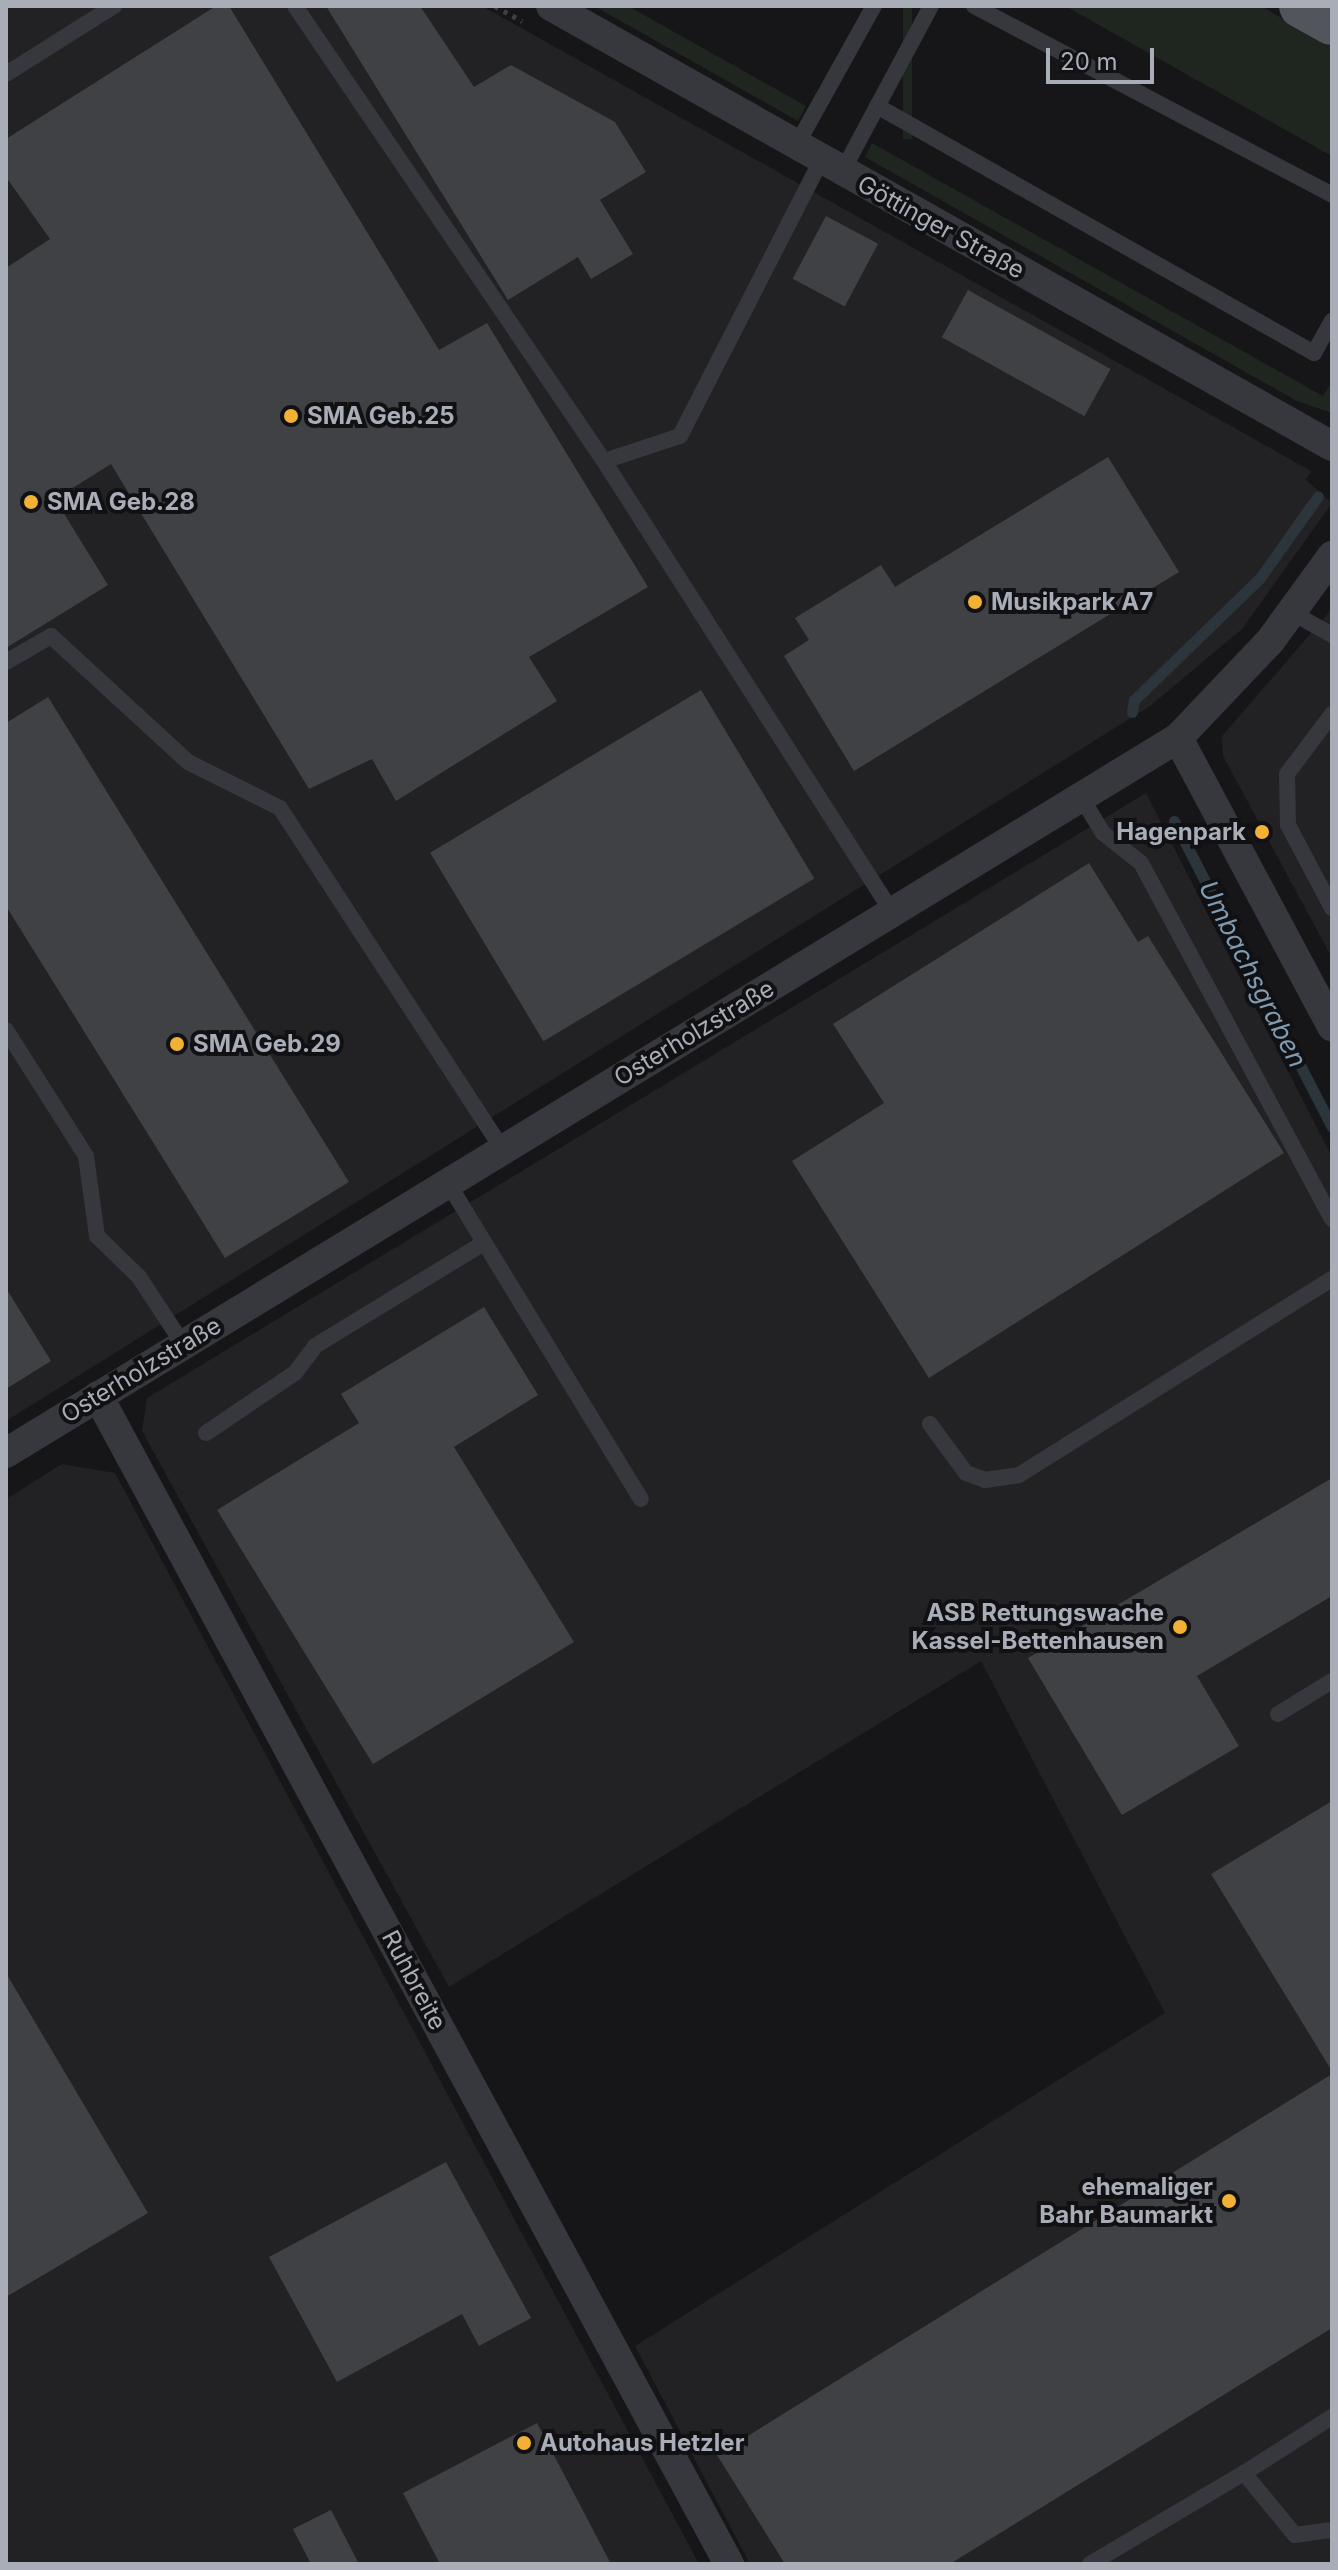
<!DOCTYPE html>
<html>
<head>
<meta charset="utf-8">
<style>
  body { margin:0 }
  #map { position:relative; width:1338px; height:2570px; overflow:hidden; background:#161618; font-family:Inter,sans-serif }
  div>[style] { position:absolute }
  .built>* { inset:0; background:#222225 }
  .green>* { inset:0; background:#1e261f; transform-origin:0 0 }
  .stream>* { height:11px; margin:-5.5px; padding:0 5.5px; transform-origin:5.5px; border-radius:5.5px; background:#2c353c }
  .building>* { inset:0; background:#404145; transform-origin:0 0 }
  .path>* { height:5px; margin-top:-2.5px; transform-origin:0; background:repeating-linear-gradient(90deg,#3d3f44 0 4px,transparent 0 10px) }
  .service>* { height:16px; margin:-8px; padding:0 8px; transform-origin:8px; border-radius:8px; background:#37383d }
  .minor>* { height:30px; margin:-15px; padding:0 15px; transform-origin:15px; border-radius:15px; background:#37383d }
  .primary>* { height:44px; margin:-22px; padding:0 22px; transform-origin:22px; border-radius:22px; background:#53555c }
  .dots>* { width:22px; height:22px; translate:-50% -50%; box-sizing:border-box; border:4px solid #111113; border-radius:50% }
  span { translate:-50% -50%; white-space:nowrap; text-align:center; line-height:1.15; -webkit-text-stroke:8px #111113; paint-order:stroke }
  .street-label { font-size:24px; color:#a8adb8 }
  .poi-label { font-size:24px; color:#a8adb8; font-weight:700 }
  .left { translate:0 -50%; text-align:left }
  .right { translate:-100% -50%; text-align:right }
  .water-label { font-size:26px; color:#7f9bb3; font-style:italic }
  .frame { position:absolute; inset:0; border:8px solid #a8adb8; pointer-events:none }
  .scale { position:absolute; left:1046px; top:48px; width:108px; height:36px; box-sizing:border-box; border:4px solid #a8adb8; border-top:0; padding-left:10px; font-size:24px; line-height:28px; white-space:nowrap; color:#a8adb8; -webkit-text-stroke:6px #111113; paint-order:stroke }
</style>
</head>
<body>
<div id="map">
  <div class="built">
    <i style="clip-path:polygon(6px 6px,482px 6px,1311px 471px,1306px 480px,1332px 503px,1242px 629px,1150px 706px,6px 1421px)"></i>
    <i style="clip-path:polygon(1332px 609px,1332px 958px,1223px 756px,1222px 736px)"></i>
    <i style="clip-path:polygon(1146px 793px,1332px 1157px,1332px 2564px,750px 2564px,635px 2346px,1165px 2013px,981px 1661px,449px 1987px,142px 1431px,147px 1398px)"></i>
    <i style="clip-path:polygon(62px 1464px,115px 1473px,699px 2564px,6px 2564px,6px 1499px)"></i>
  </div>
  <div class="green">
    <i style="clip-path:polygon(594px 6px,628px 6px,806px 106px,798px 121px)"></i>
    <i style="left:903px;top:6px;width:9px;height:133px"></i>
    <i style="clip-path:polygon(1065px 6px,1261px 6px,1332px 47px,1332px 156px)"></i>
    <i style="clip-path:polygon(872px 143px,1323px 396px,1332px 382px,1332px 413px,1297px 401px,865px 157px)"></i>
  </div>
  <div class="stream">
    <i style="left:1132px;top:712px;width:12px;rotate:-81deg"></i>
    <i style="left:1134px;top:700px;width:175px;rotate:-44.1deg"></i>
    <i style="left:1260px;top:578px;width:100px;rotate:-54.7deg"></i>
    <i style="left:1174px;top:821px;width:344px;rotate:62.7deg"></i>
  </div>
  <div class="building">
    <i style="clip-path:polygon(216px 6px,229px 6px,439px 350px,487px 323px,648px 587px,529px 657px,557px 701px,396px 801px,372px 759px,309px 789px,111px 464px,55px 499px,108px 585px,6px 648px,6px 268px,50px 239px,6px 177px,6px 139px)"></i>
    <i style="clip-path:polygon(326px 6px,420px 6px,474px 87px,511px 65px,615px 122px,646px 172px,600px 200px,633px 254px,591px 279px,578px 257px,508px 300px)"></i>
    <i style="left:826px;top:216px;width:59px;height:71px;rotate:28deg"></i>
    <i style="left:968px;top:290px;width:163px;height:54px;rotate:29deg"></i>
    <i style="clip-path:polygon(1108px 457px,1179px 572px,854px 771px,784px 656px,809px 640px,795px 618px,881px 565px,895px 587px)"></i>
    <i style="left:701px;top:690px;width:220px;height:316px;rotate:59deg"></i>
    <i style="clip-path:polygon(48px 697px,349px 1182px,225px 1258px,6px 906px,6px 723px)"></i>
    <i style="clip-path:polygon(1089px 863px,1138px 942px,1148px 936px,1284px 1153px,929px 1378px,792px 1161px,884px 1103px,833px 1024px)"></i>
    <i style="clip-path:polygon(6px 1288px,51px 1361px,6px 1389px)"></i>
    <i style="clip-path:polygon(484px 1307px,538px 1395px,454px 1447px,574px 1642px,373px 1764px,217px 1510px,359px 1423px,341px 1394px)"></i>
    <i style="clip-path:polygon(1332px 1478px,1332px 1596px,1197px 1676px,1239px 1746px,1122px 1815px,1028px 1658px)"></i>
    <i style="clip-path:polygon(1332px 1801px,1332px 2071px,1211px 1874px)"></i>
    <i style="clip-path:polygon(6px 1973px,148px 2213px,6px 2297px)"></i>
    <i style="clip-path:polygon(1332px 2074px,1332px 2328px,950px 2564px,785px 2564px,717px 2455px)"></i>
    <i style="clip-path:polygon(446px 2162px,531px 2318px,479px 2346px,462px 2314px,337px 2382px,269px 2257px)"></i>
    <i style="clip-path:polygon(537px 2423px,611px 2564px,440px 2564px,403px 2493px)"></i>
    <i style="clip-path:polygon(331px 2510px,359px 2564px,311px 2564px,293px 2529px)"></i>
  </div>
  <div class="path">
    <i style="left:495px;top:6px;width:31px;rotate:29deg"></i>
  </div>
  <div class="service">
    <i style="left:295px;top:6px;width:550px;rotate:55.82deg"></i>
    <i style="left:604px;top:461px;width:80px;rotate:-18.2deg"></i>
    <i style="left:680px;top:436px;width:310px;rotate:-62.9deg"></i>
    <i style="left:974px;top:6px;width:405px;rotate:27.8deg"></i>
    <i style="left:6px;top:74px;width:128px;rotate:-32.2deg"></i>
    <i style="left:877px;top:106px;width:502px;rotate:29.48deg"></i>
    <i style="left:1314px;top:353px;width:37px;rotate:-61deg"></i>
    <i style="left:796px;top:146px;width:160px;rotate:-60.9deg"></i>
    <i style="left:842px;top:172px;width:188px;rotate:-61.8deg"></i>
    <i style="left:604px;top:461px;width:535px;rotate:57.44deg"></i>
    <i style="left:1291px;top:612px;width:47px;rotate:29.3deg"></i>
    <i style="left:6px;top:662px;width:52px;rotate:-30deg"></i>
    <i style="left:51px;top:636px;width:186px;rotate:42.6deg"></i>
    <i style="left:188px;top:762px;width:103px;rotate:26.6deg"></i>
    <i style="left:280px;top:808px;width:407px;rotate:56.9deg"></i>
    <i style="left:1332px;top:714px;width:75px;rotate:126.9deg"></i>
    <i style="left:1287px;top:774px;width:51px;rotate:88.9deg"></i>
    <i style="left:1288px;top:825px;width:94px;rotate:62.1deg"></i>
    <i style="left:1081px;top:797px;width:42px;rotate:58.6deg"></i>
    <i style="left:1103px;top:833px;width:48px;rotate:38.3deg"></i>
    <i style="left:1141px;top:863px;width:404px;rotate:61.8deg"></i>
    <i style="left:6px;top:1030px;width:149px;rotate:57.6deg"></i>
    <i style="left:86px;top:1156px;width:81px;rotate:82.2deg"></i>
    <i style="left:97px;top:1236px;width:59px;rotate:44.3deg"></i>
    <i style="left:139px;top:1277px;width:80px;rotate:56.7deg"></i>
    <i style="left:448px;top:1183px;width:370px;rotate:58.6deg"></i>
    <i style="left:930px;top:1424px;width:61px;rotate:53.7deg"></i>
    <i style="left:966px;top:1473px;width:20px;rotate:20deg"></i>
    <i style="left:985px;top:1480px;width:34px;rotate:-8deg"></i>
    <i style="left:1019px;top:1475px;width:369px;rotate:-32.1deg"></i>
    <i style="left:206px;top:1433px;width:107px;rotate:-34deg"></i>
    <i style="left:295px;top:1373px;width:34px;rotate:-53deg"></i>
    <i style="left:315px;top:1346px;width:198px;rotate:-31.4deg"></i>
    <i style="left:1278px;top:1714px;width:63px;rotate:-31.4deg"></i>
    <i style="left:1244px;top:2473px;width:104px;rotate:-32.5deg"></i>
    <i style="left:1090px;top:2564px;width:179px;rotate:-30.6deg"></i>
    <i style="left:1244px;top:2473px;width:80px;rotate:50.6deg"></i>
    <i style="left:1295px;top:2535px;width:37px;rotate:-8deg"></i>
  </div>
  <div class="minor">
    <i style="left:551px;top:6px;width:896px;rotate:29.4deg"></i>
    <i style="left:1178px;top:738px;width:327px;rotate:61.9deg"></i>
    <i style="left:98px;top:1396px;width:1328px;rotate:61.62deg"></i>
    <i style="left:6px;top:1453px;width:1373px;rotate:-31.39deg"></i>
    <i style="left:1178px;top:738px;width:135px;rotate:-46.5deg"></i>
    <i style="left:1271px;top:640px;width:104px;rotate:-54deg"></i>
  </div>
  <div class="primary">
    <i style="left:1301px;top:6px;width:35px;rotate:29deg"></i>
  </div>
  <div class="dots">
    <i style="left:291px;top:416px;background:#f2b134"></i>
    <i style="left:31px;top:502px;background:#f2b134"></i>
    <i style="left:975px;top:602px;background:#f2b134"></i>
    <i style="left:1262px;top:832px;background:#f2b134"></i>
    <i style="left:177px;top:1044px;background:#f2b134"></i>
    <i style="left:1180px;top:1627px;background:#f2b134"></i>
    <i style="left:1229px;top:2201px;background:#f2b134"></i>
    <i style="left:524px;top:2443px;background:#f2b134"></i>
  </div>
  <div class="street-label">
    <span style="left:941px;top:227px;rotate:29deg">Göttinger Straße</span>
    <span style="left:694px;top:1033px;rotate:-31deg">Osterholzstraße</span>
    <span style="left:141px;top:1370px;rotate:-31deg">Osterholzstraße</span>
    <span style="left:414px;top:1980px;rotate:62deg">Ruhbreite</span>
  </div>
  <div class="poi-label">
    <span class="left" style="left:307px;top:416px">SMA Geb.25</span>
    <span class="left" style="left:47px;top:502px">SMA Geb.28</span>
    <span class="left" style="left:991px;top:602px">Musikpark A7</span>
    <span class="right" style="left:1246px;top:832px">Hagenpark</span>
    <span class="left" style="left:193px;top:1044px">SMA Geb.29</span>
    <span class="right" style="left:1164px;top:1627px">ASB Rettungswache<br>Kassel-Bettenhausen</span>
    <span class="right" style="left:1213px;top:2201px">ehemaliger<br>Bahr Baumarkt</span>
    <span class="left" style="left:540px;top:2443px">Autohaus Hetzler</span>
  </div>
  <div class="water-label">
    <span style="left:1253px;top:974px;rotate:63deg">Umbachsgraben</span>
  </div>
  <div class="frame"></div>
  <div class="scale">20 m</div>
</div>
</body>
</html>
